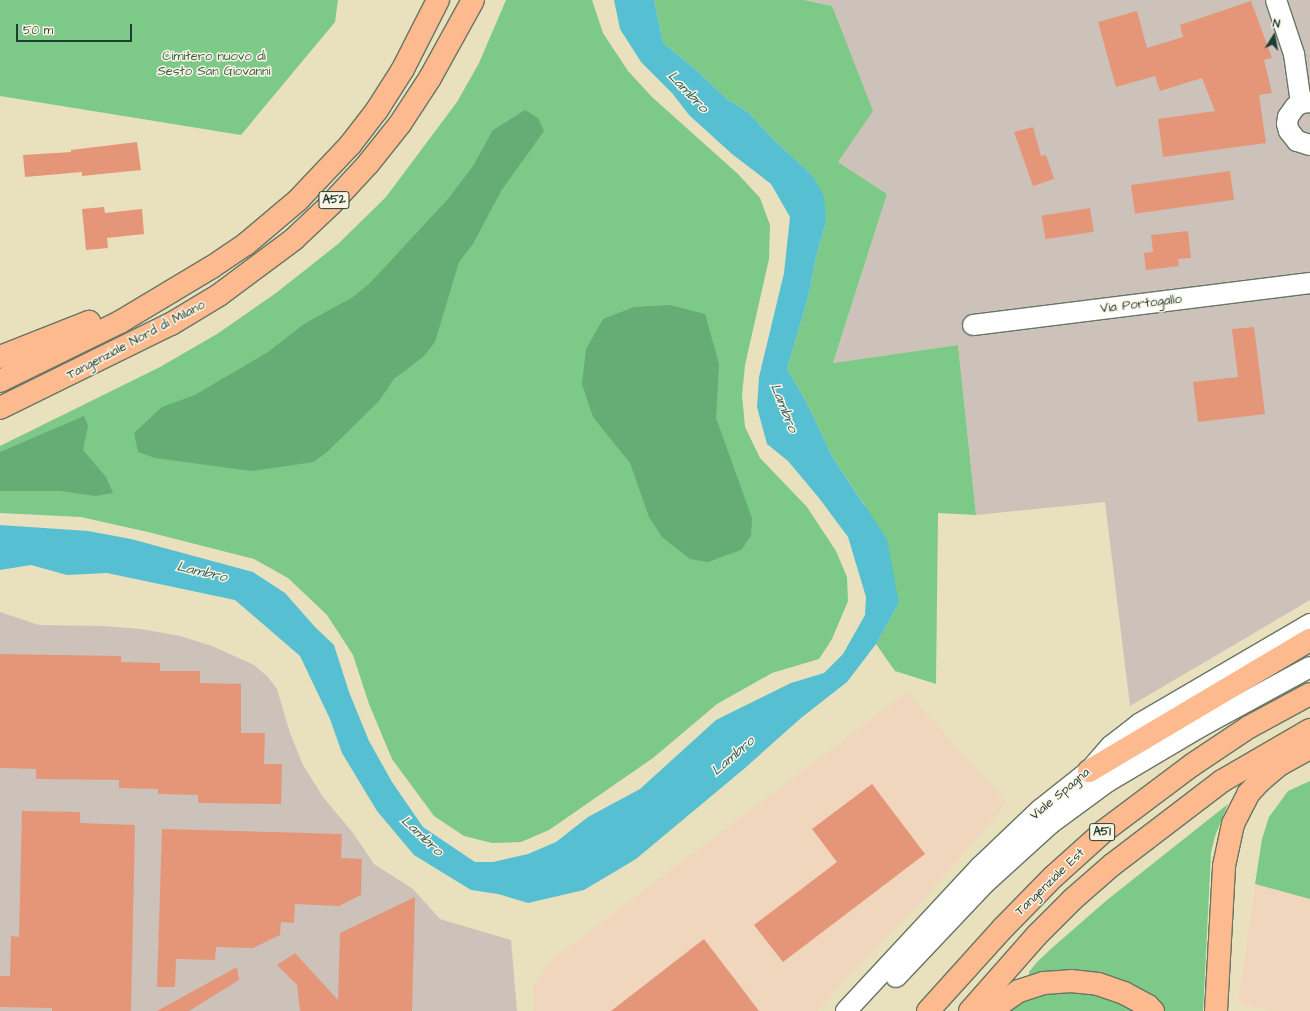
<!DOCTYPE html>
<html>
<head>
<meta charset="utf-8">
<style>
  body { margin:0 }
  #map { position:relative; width:1310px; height:1011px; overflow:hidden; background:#e9e1bd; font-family:"Architects Daughter",sans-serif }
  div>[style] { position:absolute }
  .built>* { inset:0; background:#efd6bc }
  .industrial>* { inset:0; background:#cdc2b9 }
  .green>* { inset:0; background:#7cc988 }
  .forest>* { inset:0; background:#65ad74 }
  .water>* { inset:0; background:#56c0d2 }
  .building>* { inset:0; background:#e59679; transform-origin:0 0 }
  .roads { filter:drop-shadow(1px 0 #667664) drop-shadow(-1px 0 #667664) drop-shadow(0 1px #667664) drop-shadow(0 -1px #667664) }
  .minor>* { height:20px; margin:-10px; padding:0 10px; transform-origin:10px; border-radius:10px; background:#fff }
  .highway>* { height:22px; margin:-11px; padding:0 11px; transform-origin:11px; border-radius:11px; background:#fcba8e }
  span { translate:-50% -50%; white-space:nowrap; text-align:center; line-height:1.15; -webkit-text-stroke:3px #fcf5e5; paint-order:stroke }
  .shield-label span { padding:1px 3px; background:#fcf5e5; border:1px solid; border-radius:3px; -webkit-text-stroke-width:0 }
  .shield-label { font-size:12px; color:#1f3d34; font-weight:700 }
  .park-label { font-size:13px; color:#366049 }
  .street-label { font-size:13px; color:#1f3d34 }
  .water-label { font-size:14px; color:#2d5e5c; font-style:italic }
  .north { position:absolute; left:1254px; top:16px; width:40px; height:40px; -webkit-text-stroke:3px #fcf5e5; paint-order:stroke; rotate:11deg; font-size:11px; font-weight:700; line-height:16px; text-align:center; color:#1f3d34 }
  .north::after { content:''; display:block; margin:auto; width:14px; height:18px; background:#1f3d34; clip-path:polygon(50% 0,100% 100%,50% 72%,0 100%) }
  .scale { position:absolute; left:16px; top:24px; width:116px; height:18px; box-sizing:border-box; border:2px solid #1f3d34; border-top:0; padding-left:5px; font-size:12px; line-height:14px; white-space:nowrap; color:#1f3d34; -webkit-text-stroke:3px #fcf5e5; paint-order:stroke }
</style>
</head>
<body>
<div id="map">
  <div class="built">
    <i style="clip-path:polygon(907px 692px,1007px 803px,924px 899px,850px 974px,818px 1011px,534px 1011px,533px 988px,549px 962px)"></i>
    <i style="clip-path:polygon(1255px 884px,1310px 899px,1310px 1011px,1273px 1011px,1238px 1003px)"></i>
  </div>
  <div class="industrial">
    <i style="clip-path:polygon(804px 0,1310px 0,1310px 600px,1130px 706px,1105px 502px,976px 515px,958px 345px,833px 363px,887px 194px,838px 162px,832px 6px)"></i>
    <i style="clip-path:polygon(0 612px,39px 625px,103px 626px,141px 629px,180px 636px,212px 646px,254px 665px,267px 676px,277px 689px,290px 733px,303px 765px,323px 797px,353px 833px,374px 864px,413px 889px,440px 919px,511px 940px,517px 1011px,0 1011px)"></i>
  </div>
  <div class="green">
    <i style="clip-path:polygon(0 0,338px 0,335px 22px,241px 135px,0 96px)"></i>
    <i style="clip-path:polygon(506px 0,592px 0,603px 33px,628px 71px,652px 97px,738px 174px,760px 198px,770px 225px,769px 259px,745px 365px,742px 395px,745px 427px,760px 458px,807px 507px,836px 551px,847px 577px,848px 601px,832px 639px,819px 659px,772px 673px,717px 704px,653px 758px,549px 830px,521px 842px,492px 843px,464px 836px,434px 816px,392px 759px,369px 704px,353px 655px,327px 615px,288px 578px,254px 559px,148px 532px,81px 517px,0 513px,0 446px,160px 367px,217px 334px,276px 293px,338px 244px,386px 197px,457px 102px,479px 63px)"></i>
    <i style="clip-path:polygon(654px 0,804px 0,832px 6px,873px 111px,838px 162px,887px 194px,833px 363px,958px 345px,976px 515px,938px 513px,936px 684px,895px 671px,876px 644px,899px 603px,864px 504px,833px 458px,806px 401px,787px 369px,808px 298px,816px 257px,826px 222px,812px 175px,774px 140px,748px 112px,727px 99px,695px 69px,663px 43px)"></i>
    <i style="clip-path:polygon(1310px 781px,1310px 899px,1255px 884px,1262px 839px,1269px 817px,1288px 791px)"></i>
    <i style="clip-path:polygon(1228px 804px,1215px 836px,1211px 853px,1203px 1011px,1164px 1011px,1160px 1005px,1092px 973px,1069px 969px,1029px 976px,1029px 972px,1037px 962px,1052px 948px,1107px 900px)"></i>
    <i style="clip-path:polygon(1062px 988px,1116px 997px,1137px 1011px,1005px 1011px,1031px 994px)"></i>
  </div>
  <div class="forest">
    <i style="clip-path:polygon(525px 110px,538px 118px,544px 131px,501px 191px,473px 244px,459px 262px,435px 342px,424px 356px,394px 379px,379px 401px,328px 451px,314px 462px,252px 471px,155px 458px,138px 452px,134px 433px,162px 407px,195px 395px,268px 352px,304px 324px,353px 297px,370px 283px,448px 199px,473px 166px,493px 130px)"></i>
    <i style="clip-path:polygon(670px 305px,705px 314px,719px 364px,716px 418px,752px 518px,751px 536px,741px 550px,708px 562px,690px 559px,662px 537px,649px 517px,630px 463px,593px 417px,582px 384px,586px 349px,603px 319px,634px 307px)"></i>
    <i style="clip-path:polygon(84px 416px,88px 426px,83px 450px,106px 477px,113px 493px,96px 496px,60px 491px,0 491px,0 452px)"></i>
  </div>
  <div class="water">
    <i style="clip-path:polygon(614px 0,654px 0,663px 43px,695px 69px,727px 99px,748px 112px,774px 140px,812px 175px,824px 196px,826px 222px,816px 257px,808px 298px,787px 369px,806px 401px,833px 458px,887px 539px,899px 603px,876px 644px,847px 682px,801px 718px,745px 768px,636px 859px,584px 890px,528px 903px,498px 894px,471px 890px,414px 855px,377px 811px,342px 753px,330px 719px,300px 656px,235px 600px,107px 573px,67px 575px,31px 565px,0 570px,0 525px,88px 531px,131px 539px,253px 572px,285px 593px,315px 627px,334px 645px,349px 692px,369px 741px,392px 782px,423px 827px,475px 862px,493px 862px,528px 854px,556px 842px,588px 817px,640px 789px,716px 720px,791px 683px,824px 673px,843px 654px,865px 615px,866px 597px,848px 537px,819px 498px,788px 461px,767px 444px,757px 407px,759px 377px,784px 273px,790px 217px,771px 184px,732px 154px,689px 115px,672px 93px,641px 62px,620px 29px)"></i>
  </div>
  <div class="building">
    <i style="clip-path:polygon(1251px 1px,1272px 58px,1264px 60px,1272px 93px,1259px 95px,1266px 143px,1163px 157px,1158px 119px,1215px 111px,1202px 78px,1160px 91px,1155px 76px,1116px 87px,1098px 22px,1137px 11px,1147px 48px,1183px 37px,1180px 25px)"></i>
    <i style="clip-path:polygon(1033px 127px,1041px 156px,1046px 155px,1054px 179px,1033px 186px,1014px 132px)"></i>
    <i style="clip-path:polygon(137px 142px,141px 170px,82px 176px,82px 172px,25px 177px,23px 155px,71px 152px,71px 150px)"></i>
    <i style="left:1230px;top:171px;width:29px;height:100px;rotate:82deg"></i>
    <i style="clip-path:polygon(104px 207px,105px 213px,142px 209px,144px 234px,107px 238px,108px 248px,86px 250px,82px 209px)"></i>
    <i style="left:1090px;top:208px;width:24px;height:49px;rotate:81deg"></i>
    <i style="clip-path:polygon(1188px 231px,1191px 258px,1178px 259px,1179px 266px,1146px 270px,1144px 253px,1153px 252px,1151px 235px)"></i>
    <i style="clip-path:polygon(1254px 327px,1265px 414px,1198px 422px,1193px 382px,1238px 377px,1232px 329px)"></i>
    <i style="clip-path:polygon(0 654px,121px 656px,121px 662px,160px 663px,160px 671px,200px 671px,200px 683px,241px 684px,241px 733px,265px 733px,264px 764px,282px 764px,281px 804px,198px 803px,198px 795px,158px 794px,158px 789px,119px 788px,119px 780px,36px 779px,36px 769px,0 768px)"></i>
    <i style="clip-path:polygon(872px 784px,925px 854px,783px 962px,754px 925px,837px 862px,812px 829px)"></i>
    <i style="clip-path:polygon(22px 811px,80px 812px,80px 823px,135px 825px,131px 1011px,52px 1011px,52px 1008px,0 1007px,0 976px,10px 976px,11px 936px,19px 937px)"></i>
    <i style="clip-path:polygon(162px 829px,342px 834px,341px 858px,362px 859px,361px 895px,339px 906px,295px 904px,294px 923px,281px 922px,280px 935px,253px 948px,216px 947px,215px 960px,176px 959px,175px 987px,157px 987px)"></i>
    <i style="clip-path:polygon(415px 897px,412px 1011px,300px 1011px,297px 985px,277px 965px,295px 953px,338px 1000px,340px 933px)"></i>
    <i style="clip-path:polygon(704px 939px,759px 1011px,611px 1011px)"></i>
    <i style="clip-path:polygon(237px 967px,239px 980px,189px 1011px,157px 1011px)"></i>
  </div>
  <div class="roads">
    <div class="minor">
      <i style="left:1276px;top:0;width:57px;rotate:71.6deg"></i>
      <i style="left:1294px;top:54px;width:49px;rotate:81.9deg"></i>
      <i style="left:1310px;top:102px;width:9px;rotate:174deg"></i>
      <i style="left:1301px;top:103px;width:7px;rotate:146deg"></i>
      <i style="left:1295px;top:107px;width:12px;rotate:125deg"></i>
      <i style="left:1288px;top:117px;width:7px;rotate:98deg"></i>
      <i style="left:1287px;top:124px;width:7px;rotate:74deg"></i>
      <i style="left:1289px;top:131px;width:13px;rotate:51deg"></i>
      <i style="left:1297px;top:141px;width:14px;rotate:17deg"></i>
      <i style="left:973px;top:325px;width:340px;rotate:-7.1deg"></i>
      <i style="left:896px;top:977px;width:129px;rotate:-46.6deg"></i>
      <i style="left:985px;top:883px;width:88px;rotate:-42.2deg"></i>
      <i style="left:1050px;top:824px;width:71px;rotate:-36.4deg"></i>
      <i style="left:1107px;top:782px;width:108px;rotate:-30.6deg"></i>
      <i style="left:1200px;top:727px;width:125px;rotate:-28.6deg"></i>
      <i style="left:846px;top:1011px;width:197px;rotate:-47.1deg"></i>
      <i style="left:980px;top:867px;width:84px;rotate:-43.6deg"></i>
      <i style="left:1041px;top:809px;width:61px;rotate:-38.4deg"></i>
      <i style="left:1089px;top:771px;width:33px;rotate:-49deg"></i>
      <i style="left:1111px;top:746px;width:36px;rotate:-38deg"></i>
      <i style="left:1139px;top:724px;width:198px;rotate:-30.3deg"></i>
    </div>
    <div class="highway">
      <i style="left:0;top:357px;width:96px;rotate:-21.5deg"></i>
      <i style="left:0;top:381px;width:134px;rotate:-26.2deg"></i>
      <i style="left:120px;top:322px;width:107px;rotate:-30.9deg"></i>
      <i style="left:212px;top:267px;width:41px;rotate:-34.1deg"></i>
      <i style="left:246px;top:244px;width:68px;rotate:-40.2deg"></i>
      <i style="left:298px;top:200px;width:76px;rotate:-46.6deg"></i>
      <i style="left:350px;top:145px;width:44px;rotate:-52.4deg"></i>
      <i style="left:377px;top:110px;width:49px;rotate:-57.6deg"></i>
      <i style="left:403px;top:69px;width:77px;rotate:-63.1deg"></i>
      <i style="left:0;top:408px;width:191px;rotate:-26.2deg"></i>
      <i style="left:171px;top:324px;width:56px;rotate:-31.1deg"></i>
      <i style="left:219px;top:295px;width:94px;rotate:-36.7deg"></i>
      <i style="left:294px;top:239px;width:51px;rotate:-43.4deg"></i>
      <i style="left:331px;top:204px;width:54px;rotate:-47.2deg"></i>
      <i style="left:368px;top:164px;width:51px;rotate:-51.3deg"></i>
      <i style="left:400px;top:124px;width:55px;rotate:-56.9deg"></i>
      <i style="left:430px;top:78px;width:89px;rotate:-61.1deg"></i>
      <i style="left:1089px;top:771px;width:257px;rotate:-30.7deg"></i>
      <i style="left:928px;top:1011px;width:112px;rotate:-47.9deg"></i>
      <i style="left:1003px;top:928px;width:71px;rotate:-45.6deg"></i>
      <i style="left:1053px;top:877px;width:69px;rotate:-42deg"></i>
      <i style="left:1104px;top:831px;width:110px;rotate:-36.9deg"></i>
      <i style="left:1192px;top:765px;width:69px;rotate:-33.7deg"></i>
      <i style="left:1249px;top:727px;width:69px;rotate:-28.4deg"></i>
      <i style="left:970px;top:1011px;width:101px;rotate:-48.6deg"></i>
      <i style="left:1037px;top:935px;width:51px;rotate:-45deg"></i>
      <i style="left:1073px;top:899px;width:52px;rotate:-41.1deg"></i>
      <i style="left:1112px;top:865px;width:138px;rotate:-37.4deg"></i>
      <i style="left:1222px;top:781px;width:102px;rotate:-30.1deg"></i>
      <i style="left:990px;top:1011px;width:35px;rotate:-35deg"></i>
      <i style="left:1019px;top:991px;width:26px;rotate:-18deg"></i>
      <i style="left:1044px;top:983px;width:27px;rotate:-4deg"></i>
      <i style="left:1071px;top:981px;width:27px;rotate:6deg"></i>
      <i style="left:1098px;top:984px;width:28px;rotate:19deg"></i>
      <i style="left:1124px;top:993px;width:27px;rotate:28deg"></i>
      <i style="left:1148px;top:1006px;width:7px;rotate:45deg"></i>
      <i style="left:1216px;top:1011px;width:145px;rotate:-86.8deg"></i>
      <i style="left:1224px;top:866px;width:43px;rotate:-77.9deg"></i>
      <i style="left:1233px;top:824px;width:34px;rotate:-63deg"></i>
      <i style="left:1248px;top:794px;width:18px;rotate:-47deg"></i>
      <i style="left:1260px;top:781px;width:25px;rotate:-40deg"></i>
      <i style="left:1279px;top:765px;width:35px;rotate:-29deg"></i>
    </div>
  </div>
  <div class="shield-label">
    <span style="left:334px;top:200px">A52</span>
    <span style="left:1102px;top:832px">A51</span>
  </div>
  <div class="park-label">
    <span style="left:214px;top:64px">Cimitero nuovo di<br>Sesto San Giovanni</span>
  </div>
  <div class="street-label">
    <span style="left:1141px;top:304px;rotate:-7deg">Via Portogallo</span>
    <span style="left:136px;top:340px;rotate:-28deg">Tangenziale Nord di Milano</span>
    <span style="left:1060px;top:794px;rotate:-40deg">Viale Spagna</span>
    <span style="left:1050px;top:882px;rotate:-44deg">Tangenziale Est</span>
  </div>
  <div class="water-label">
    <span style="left:688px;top:92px;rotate:46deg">Lambro</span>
    <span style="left:784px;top:408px;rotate:68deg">Lambro</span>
    <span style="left:202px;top:572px;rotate:13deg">Lambro</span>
    <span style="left:733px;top:756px;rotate:-41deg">Lambro</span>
    <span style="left:422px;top:836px;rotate:43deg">Lambro</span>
  </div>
  <div class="north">N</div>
  <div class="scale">50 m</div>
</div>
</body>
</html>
